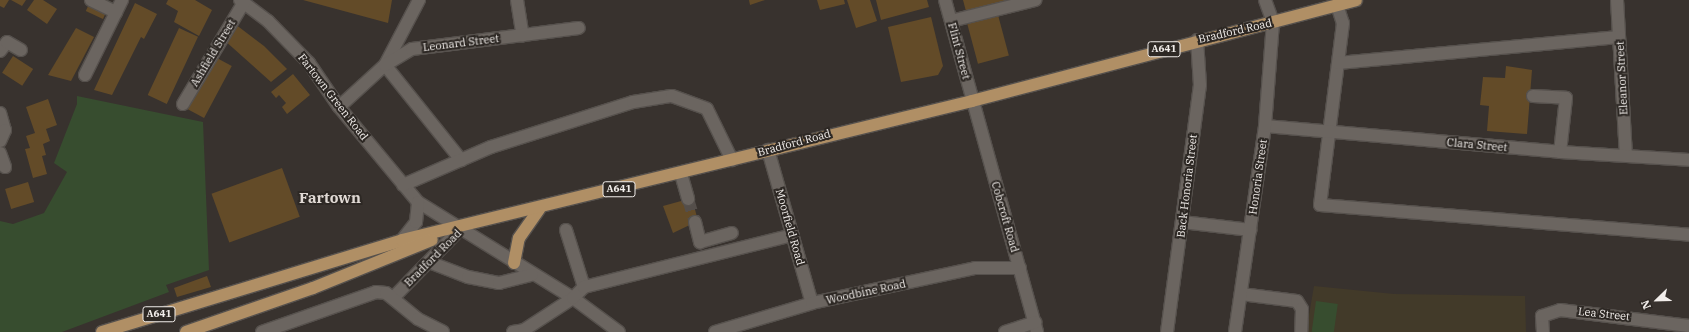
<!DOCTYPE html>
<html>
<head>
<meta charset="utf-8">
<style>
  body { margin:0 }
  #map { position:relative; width:1689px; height:332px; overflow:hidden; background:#38322e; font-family:"IBM Plex Serif",serif }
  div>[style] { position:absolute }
  .education>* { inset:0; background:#423a29 }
  .green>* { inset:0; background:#374d2f; transform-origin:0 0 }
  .building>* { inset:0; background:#634b28; transform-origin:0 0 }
  .minor-tunnel>* { height:12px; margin-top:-6px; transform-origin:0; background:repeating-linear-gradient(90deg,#544e4a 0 12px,transparent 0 18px) }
  .roads { filter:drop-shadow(1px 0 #56514d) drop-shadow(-1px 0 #56514d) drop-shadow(0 1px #56514d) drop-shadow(0 -1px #56514d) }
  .minor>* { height:12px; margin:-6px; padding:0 6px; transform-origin:6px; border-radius:6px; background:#6b6560 }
  .major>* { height:12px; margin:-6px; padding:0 6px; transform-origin:6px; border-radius:6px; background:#b08f65 }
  span { translate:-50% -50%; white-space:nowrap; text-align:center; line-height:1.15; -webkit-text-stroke:4px #2d2824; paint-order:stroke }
  .shield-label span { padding:1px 3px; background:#2d2824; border:1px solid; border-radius:3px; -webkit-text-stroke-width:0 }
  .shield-label { font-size:10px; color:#f2eeeb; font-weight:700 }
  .street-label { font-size:11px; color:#f2eeeb }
  .district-label { font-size:15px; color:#e0d9d4; font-weight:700 }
  .north { position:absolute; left:1637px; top:280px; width:40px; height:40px; -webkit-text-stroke:3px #2d2824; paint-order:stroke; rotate:247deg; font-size:11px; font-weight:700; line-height:16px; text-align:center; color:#f2eeeb }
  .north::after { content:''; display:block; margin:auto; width:14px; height:18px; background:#f2eeeb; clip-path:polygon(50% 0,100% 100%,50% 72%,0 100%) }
</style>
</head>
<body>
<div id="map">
  <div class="education">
    <i style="clip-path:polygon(1314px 286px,1394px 294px,1525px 296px,1526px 332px,1306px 332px)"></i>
  </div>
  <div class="green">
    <i style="clip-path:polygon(77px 96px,203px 122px,209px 270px,166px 285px,169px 292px,62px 332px,0 332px,0 221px,13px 224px,44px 213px,67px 172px,54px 163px,77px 104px)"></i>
    <i style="left:1316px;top:301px;width:22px;height:31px;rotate:8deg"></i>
  </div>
  <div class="building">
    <i style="clip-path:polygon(0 0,9px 0,4px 8px,0 6px)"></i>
    <i style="clip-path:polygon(11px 0,26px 0,22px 6px)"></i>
    <i style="clip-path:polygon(34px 0,43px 0,57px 9px,47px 24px,27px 10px)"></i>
    <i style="clip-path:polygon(168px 0,195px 0,212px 10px,199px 36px,174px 22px,178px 11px,166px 4px)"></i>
    <i style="clip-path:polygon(303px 0,392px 0,388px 23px)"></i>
    <i style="clip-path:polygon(749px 0,765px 0,750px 5px)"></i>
    <i style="clip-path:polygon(817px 0,844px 0,845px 4px,820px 10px)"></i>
    <i style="clip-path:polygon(847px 0,870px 0,877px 21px,856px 28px)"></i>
    <i style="clip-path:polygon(876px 0,927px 0,929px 7px,881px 20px)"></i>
    <i style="clip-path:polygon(963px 0,1024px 0,967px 15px)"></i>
    <i style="left:90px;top:2px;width:19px;height:10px;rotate:25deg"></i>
    <i style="clip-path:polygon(135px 3px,157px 14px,144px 39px,141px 37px,112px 95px,94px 90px)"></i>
    <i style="left:998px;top:15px;width:42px;height:32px;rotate:75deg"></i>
    <i style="clip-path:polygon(931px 17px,943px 66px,938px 75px,901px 82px,888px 27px)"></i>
    <i style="clip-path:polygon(235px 24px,264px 46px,287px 69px,271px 82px,224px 40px)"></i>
    <i style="clip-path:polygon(76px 28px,94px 37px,71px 81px,48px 75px)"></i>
    <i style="left:179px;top:28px;width:21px;height:74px;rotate:25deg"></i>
    <i style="left:13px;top:56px;width:24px;height:20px;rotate:33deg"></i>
    <i style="left:215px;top:57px;width:19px;height:59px;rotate:28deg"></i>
    <i style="clip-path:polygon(1506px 66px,1532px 70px,1527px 134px,1487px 131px,1489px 106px,1480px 105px,1483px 77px,1505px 78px)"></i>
    <i style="clip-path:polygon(293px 74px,310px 95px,287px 114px,282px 107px,286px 103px,279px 95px,276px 98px,271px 92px)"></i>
    <i style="clip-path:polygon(48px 99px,57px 125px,46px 129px,50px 141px,43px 144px,46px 155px,42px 156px,47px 174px,33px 178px,25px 149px,30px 148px,26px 136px,35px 133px,26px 107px)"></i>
    <i style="left:282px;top:168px;width:52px;height:75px;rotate:70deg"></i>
    <i style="left:28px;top:182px;width:21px;height:24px;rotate:73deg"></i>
    <i style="clip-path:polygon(692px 198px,698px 221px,673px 233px,663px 206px)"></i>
    <i style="clip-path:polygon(207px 276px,211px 287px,177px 297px,174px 288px)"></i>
  </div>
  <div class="minor-tunnel">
    <i style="left:688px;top:199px;width:24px;rotate:73deg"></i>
  </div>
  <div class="roads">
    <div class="minor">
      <i style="left:91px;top:0;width:28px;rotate:26deg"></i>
      <i style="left:240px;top:0;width:35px;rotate:37deg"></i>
      <i style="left:268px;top:21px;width:59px;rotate:45.7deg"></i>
      <i style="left:309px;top:63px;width:53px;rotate:55.7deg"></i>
      <i style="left:339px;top:107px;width:124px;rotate:50.3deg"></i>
      <i style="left:418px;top:202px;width:182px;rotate:31.8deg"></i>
      <i style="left:573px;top:298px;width:57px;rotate:36.5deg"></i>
      <i style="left:419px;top:0;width:73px;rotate:117.6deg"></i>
      <i style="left:385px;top:65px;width:122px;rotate:51.3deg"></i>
      <i style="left:517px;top:0;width:36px;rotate:81deg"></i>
      <i style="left:945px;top:0;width:345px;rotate:74.5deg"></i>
      <i style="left:1617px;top:0;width:156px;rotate:86.7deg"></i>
      <i style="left:1337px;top:5px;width:19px;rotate:72deg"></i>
      <i style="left:1343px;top:23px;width:183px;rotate:97.2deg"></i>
      <i style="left:1320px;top:205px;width:370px;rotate:4.6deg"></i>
      <i style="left:951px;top:21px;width:87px;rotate:-14deg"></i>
      <i style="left:0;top:51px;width:11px;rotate:-52deg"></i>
      <i style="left:7px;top:42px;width:16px;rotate:30deg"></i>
      <i style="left:1338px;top:63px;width:282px;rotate:-5.3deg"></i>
      <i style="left:85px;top:75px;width:84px;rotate:-63.7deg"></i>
      <i style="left:1533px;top:96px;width:33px;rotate:3deg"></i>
      <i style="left:1566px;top:98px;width:54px;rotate:96.3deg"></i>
      <i style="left:183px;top:104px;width:119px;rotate:-59.1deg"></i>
      <i style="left:339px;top:107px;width:62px;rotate:-42.4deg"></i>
      <i style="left:385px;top:65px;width:31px;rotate:-31deg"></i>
      <i style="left:412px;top:49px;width:168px;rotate:-7.2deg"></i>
      <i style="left:0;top:113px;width:18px;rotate:74deg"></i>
      <i style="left:5px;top:130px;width:12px;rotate:114deg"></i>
      <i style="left:1265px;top:126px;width:296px;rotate:5deg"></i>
      <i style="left:1560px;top:152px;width:129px;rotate:3.5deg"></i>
      <i style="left:768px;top:150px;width:159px;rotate:74deg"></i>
      <i style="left:0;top:153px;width:15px;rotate:70deg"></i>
      <i style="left:681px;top:174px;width:26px;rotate:74deg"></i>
      <i style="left:403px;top:185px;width:96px;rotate:-23.4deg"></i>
      <i style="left:491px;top:147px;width:149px;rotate:-17.6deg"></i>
      <i style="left:633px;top:102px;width:39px;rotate:-9deg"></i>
      <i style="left:672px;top:96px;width:37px;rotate:20deg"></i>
      <i style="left:707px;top:109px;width:57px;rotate:63.9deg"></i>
      <i style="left:695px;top:222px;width:21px;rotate:76deg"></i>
      <i style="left:700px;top:242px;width:33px;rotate:-16deg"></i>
      <i style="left:1182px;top:222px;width:69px;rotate:6.6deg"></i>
      <i style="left:566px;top:230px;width:60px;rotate:72.5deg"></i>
      <i style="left:402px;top:240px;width:23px;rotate:-52deg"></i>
      <i style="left:416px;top:222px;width:20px;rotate:-84deg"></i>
      <i style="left:429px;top:262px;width:42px;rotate:21deg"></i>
      <i style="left:468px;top:277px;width:32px;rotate:11deg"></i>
      <i style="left:499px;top:283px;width:34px;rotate:-14deg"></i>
      <i style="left:1241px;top:294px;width:56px;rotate:7.1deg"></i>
      <i style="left:1297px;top:301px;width:9px;rotate:58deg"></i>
      <i style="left:1302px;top:309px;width:23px;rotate:92deg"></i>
      <i style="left:393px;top:298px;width:98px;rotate:-45.8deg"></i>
      <i style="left:262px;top:332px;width:121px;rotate:-19.3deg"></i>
      <i style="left:376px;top:292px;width:10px;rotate:6deg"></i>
      <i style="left:386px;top:293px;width:41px;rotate:39.1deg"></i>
      <i style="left:418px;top:319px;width:28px;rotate:27deg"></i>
      <i style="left:513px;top:332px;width:11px;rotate:-10deg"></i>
      <i style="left:524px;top:330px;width:59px;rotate:-33.1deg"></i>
      <i style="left:573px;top:298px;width:16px;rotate:-45deg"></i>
      <i style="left:584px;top:287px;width:215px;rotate:-14deg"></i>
      <i style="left:715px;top:332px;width:101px;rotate:-16.6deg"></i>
      <i style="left:812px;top:303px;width:167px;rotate:-12.1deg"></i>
      <i style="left:975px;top:268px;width:45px"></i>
      <i style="left:1005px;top:332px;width:32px;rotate:-18deg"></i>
      <i style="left:1167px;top:332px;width:249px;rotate:-82.4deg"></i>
      <i style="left:1200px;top:85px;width:45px;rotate:-93.8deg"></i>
      <i style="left:1235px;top:332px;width:208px;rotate:-81.7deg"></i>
      <i style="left:1265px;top:126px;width:104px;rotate:-85.6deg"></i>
      <i style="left:1273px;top:22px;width:23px;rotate:-110deg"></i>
      <i style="left:1543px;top:332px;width:16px;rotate:-94deg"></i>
      <i style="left:1542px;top:316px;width:19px;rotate:-18deg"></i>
      <i style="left:1560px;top:310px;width:130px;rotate:7.1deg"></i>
    </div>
    <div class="major">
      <i style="left:514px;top:263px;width:25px;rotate:-79deg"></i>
      <i style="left:519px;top:238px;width:35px;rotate:-55deg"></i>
      <i style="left:102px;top:332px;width:314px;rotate:-17deg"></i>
      <i style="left:402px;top:240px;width:587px;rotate:-13.7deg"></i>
      <i style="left:972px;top:101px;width:397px;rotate:-14.7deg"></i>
      <i style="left:186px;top:332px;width:134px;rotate:-19.1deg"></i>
      <i style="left:313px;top:288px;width:128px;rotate:-22deg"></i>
    </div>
  </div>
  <div class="shield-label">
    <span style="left:1164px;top:49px">A641</span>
    <span style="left:619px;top:189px">A641</span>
    <span style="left:159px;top:314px">A641</span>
  </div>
  <div class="street-label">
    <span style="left:1235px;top:31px;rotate:-13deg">Bradford Road</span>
    <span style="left:461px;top:43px;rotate:-7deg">Leonard Street</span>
    <span style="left:959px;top:51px;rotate:75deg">Flint Street</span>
    <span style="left:213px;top:53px;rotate:-59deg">Ashfield Street</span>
    <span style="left:1622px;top:78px;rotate:-93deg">Eleanor Street</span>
    <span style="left:333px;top:97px;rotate:52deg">Fartown Green Road</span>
    <span style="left:794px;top:143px;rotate:-15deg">Bradford Road</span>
    <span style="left:1477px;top:145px;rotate:5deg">Clara Street</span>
    <span style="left:1258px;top:177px;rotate:-82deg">Honoria Street</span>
    <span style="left:1187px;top:186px;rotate:-83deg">Back Honoria Street</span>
    <span style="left:1005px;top:217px;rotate:74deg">Cobcroft Road</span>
    <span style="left:790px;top:227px;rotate:74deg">Moorfield Road</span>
    <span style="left:433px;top:258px;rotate:-45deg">Bradford Road</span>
    <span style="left:866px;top:292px;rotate:-12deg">Woodbine Road</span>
    <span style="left:1604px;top:314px;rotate:6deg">Lea Street</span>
  </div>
  <div class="district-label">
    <span style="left:330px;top:198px">Fartown</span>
  </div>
  <div class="north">N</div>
</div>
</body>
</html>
